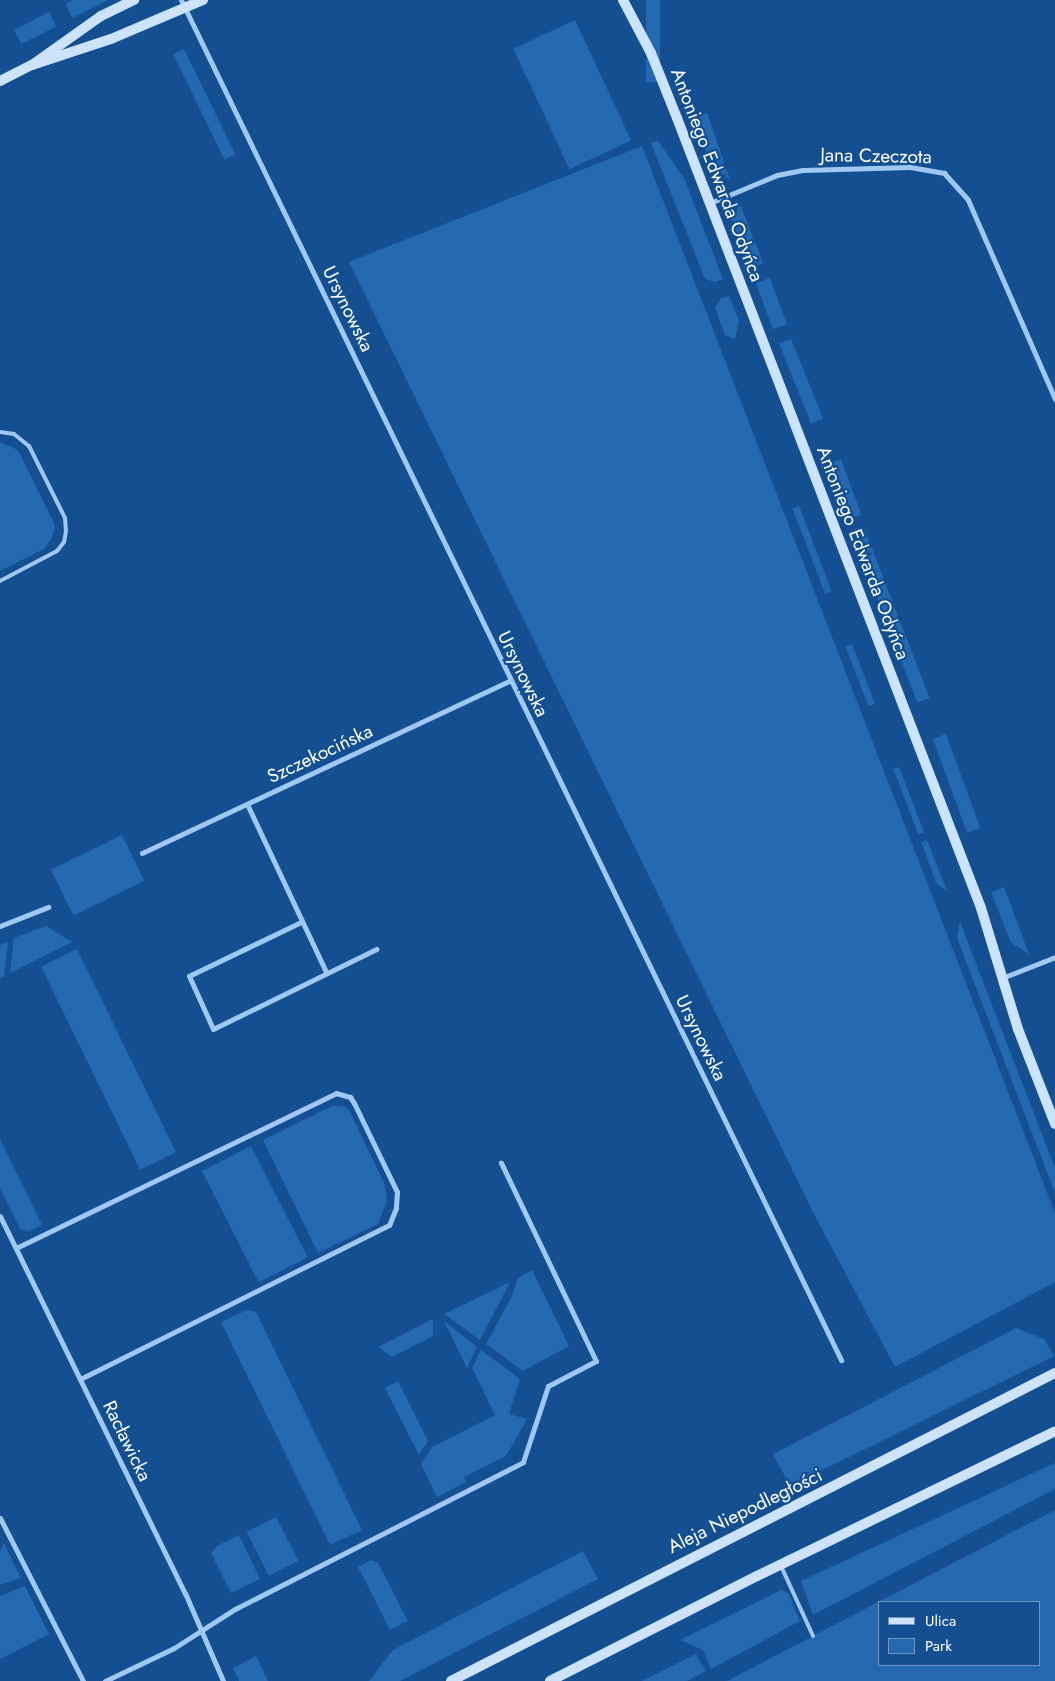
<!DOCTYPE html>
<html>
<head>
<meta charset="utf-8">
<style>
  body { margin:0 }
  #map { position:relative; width:1055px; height:1681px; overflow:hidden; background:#134f91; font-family:Jost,sans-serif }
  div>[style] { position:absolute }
  .green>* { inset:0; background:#2469b0; transform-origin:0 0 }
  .lane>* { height:4px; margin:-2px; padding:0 2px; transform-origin:2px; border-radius:2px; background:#9fc8f2 }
  .street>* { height:5px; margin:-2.5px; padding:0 2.5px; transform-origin:2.5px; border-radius:2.5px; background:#9fc8f2 }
  .secondary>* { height:10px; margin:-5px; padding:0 5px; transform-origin:5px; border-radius:5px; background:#cde3fc }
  span { translate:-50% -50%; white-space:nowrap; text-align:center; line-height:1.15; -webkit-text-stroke:4.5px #134f91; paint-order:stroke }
  .street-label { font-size:19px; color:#fff }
  .legend { position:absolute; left:878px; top:1601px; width:162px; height:65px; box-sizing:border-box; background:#134f91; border:1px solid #7195bd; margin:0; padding:6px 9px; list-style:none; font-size:15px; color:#fff }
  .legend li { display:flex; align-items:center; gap:10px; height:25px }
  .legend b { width:25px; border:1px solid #7195bd }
</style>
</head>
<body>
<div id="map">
  <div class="green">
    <i style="clip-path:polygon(73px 0,107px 0,107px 1px,72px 18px,66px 4px)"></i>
    <i style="left:646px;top:0;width:14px;height:82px"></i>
    <i style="left:49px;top:12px;width:16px;height:39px;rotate:63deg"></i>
    <i style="left:575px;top:20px;width:133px;height:68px;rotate:65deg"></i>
    <i style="left:184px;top:49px;width:117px;height:12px;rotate:64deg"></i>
    <i style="clip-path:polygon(707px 113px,730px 179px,720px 176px,711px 166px,694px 117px)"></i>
    <i style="clip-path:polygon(658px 141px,684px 178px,723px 279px,715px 282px,705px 279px,651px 143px)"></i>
    <i style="clip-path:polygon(642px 146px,1055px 1213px,1055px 1282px,895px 1367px,812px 1210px,349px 262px)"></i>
    <i style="clip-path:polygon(740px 204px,763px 263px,750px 269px,732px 220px)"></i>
    <i style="left:770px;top:278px;width:49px;height:15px;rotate:70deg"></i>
    <i style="clip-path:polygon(729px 296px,739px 321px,735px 339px,725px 335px,715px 308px,721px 298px)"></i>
    <i style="left:791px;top:339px;width:86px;height:13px;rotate:68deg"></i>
    <i style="clip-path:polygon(0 442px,18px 450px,55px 525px,52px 538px,44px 549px,0 571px)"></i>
    <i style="left:841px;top:459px;width:59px;height:15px;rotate:70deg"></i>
    <i style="left:799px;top:506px;width:91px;height:7px;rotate:69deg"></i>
    <i style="left:865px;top:530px;width:180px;height:13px;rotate:69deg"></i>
    <i style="left:852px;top:644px;width:64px;height:7px;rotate:69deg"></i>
    <i style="left:946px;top:734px;width:100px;height:14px;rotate:70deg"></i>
    <i style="left:899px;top:767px;width:70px;height:6px;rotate:69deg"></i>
    <i style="left:122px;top:835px;width:51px;height:79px;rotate:64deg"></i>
    <i style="clip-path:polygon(927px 840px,947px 891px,937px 884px,921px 842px)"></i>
    <i style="clip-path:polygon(1004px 887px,1029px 954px,1011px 943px,991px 892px)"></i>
    <i style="clip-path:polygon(960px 922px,1055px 1168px,1055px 1193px,957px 938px)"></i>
    <i style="clip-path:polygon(46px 926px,72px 942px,10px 973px,14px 938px)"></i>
    <i style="clip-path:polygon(8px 942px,4px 976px,0 978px,0 945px)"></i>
    <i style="left:77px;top:949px;width:226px;height:40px;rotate:64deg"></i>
    <i style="clip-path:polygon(332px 1106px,344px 1106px,349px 1110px,385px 1185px,387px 1201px,378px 1224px,318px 1253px,263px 1140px)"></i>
    <i style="clip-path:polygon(0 1139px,42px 1225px,29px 1231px,20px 1229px,0 1188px)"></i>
    <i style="left:251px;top:1146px;width:125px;height:55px;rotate:63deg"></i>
    <i style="clip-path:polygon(532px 1270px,569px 1346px,523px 1371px,486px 1344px,512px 1296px,518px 1278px)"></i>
    <i style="clip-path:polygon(510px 1282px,480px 1340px,444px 1314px)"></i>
    <i style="clip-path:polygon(247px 1310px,256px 1312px,362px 1530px,330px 1545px,221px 1322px)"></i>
    <i style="clip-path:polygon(433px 1319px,433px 1336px,392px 1357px,378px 1347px)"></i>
    <i style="clip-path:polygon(444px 1321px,477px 1347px,467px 1368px)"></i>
    <i style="clip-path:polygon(1016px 1328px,1044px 1339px,1054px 1356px,790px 1486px,773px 1454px)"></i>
    <i style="clip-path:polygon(481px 1350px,520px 1379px,509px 1414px,527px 1419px,506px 1456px,464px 1477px,466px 1482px,437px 1497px,421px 1464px,432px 1447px,495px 1415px,472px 1368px)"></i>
    <i style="clip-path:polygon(398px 1381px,428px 1441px,419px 1455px,385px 1388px)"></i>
    <i style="clip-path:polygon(1055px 1463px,1055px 1489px,813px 1615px,801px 1581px)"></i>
    <i style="clip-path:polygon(evenodd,1055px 1510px,1055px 1681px,727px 1681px,813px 1636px,1055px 1510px,879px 1602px,1039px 1602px,1039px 1665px,879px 1665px,879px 1602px)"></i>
    <i style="left:276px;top:1517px;width:49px;height:33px;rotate:63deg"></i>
    <i style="clip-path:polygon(239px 1535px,260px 1579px,231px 1593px,211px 1553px,217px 1546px)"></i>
    <i style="clip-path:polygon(4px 1543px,21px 1578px,0 1585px,0 1551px)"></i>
    <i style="clip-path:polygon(583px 1551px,598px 1579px,400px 1681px,369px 1681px,393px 1650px)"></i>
    <i style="clip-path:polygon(371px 1560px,378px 1563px,408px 1621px,390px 1630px,358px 1567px)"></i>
    <i style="clip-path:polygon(25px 1586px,49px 1634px,0 1659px,0 1596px)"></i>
    <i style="clip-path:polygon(781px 1590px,788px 1593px,800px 1621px,711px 1669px,703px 1650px,680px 1640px)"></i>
    <i style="clip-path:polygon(696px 1654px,706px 1671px,687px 1681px,642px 1681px)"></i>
    <i style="clip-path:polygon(256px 1656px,268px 1681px,239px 1681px,233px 1668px)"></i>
  </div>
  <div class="lane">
    <i style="left:0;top:432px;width:14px;rotate:8deg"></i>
    <i style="left:14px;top:434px;width:19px;rotate:39deg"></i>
    <i style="left:29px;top:446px;width:80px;rotate:63.4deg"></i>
    <i style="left:65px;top:518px;width:13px;rotate:86deg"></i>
    <i style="left:66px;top:531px;width:11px;rotate:100deg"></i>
    <i style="left:64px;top:542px;width:11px;rotate:128deg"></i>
    <i style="left:57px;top:551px;width:64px;rotate:152.2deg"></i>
    <i style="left:781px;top:1566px;width:77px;rotate:65.4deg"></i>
  </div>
  <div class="street">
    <i style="left:181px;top:0;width:1512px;rotate:64.11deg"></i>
    <i style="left:710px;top:203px;width:73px;rotate:-22.7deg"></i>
    <i style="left:777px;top:175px;width:26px;rotate:-11deg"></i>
    <i style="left:803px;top:170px;width:107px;rotate:-1.6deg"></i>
    <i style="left:910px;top:167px;width:35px;rotate:10deg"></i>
    <i style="left:944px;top:173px;width:36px;rotate:48deg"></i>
    <i style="left:968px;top:200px;width:217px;rotate:66.4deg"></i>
    <i style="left:247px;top:804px;width:186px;rotate:64.8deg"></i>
    <i style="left:142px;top:853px;width:406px;rotate:-25.1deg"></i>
    <i style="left:301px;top:922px;width:124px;rotate:154.3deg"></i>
    <i style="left:189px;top:976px;width:58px;rotate:65.6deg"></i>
    <i style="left:213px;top:1029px;width:182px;rotate:-26.1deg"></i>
    <i style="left:0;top:926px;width:52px;rotate:-21.6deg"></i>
    <i style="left:1002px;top:978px;width:57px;rotate:-21.6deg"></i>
    <i style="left:0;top:1216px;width:420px;rotate:63.9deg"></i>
    <i style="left:185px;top:1593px;width:96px;rotate:66.6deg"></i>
    <i style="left:16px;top:1248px;width:356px;rotate:-25.8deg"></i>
    <i style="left:336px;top:1093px;width:15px;rotate:16deg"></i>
    <i style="left:350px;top:1097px;width:7px;rotate:56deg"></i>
    <i style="left:354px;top:1103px;width:99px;rotate:64.2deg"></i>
    <i style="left:397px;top:1192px;width:16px;rotate:94deg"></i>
    <i style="left:396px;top:1208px;width:18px;rotate:112deg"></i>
    <i style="left:389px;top:1225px;width:345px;rotate:153.5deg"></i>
    <i style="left:0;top:1518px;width:183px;rotate:63deg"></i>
    <i style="left:105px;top:1681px;width:76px;rotate:-25.6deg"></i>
    <i style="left:174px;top:1648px;width:72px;rotate:-32.6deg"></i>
    <i style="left:235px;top:1609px;width:323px;rotate:-27deg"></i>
    <i style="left:523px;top:1462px;width:80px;rotate:-71.8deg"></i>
    <i style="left:548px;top:1386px;width:54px;rotate:-27.5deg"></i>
    <i style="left:596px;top:1361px;width:220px;rotate:-115.6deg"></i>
  </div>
  <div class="secondary">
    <i style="left:623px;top:0;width:60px;rotate:62.2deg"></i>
    <i style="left:651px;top:53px;width:70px;rotate:68.2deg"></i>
    <i style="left:677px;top:118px;width:846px;rotate:68.95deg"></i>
    <i style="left:981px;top:908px;width:127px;rotate:73deg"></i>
    <i style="left:1018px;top:1029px;width:102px;rotate:68.7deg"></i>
    <i style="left:32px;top:65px;width:83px;rotate:-18.2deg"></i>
    <i style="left:111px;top:39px;width:100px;rotate:-23deg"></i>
    <i style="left:0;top:81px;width:36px;rotate:-27deg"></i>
    <i style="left:32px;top:65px;width:85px;rotate:-35.4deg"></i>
    <i style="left:101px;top:16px;width:37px;rotate:-26deg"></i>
    <i style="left:451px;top:1681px;width:678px;rotate:-27.02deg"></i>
    <i style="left:550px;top:1681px;width:232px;rotate:-26.9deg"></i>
    <i style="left:757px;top:1576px;width:331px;rotate:-25.9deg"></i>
  </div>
  <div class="street-label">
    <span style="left:876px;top:156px;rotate:1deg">Jana Czeczota</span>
    <span style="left:717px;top:175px;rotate:69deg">Antoniego Edwarda Odyńca</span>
    <span style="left:348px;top:309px;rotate:64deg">Ursynowska</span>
    <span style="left:863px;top:553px;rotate:69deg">Antoniego Edwarda Odyńca</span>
    <span style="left:523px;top:674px;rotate:64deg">Ursynowska</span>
    <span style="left:320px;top:754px;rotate:-25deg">Szczekocińska</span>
    <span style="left:701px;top:1038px;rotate:64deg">Ursynowska</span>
    <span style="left:127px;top:1441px;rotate:64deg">Racławicka</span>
    <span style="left:745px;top:1511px;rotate:-26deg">Aleja Niepodległości</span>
  </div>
  <ul class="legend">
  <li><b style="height:6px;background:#cde3fc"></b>Ulica</li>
  <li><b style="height:14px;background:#2469b0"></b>Park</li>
  </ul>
</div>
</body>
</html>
